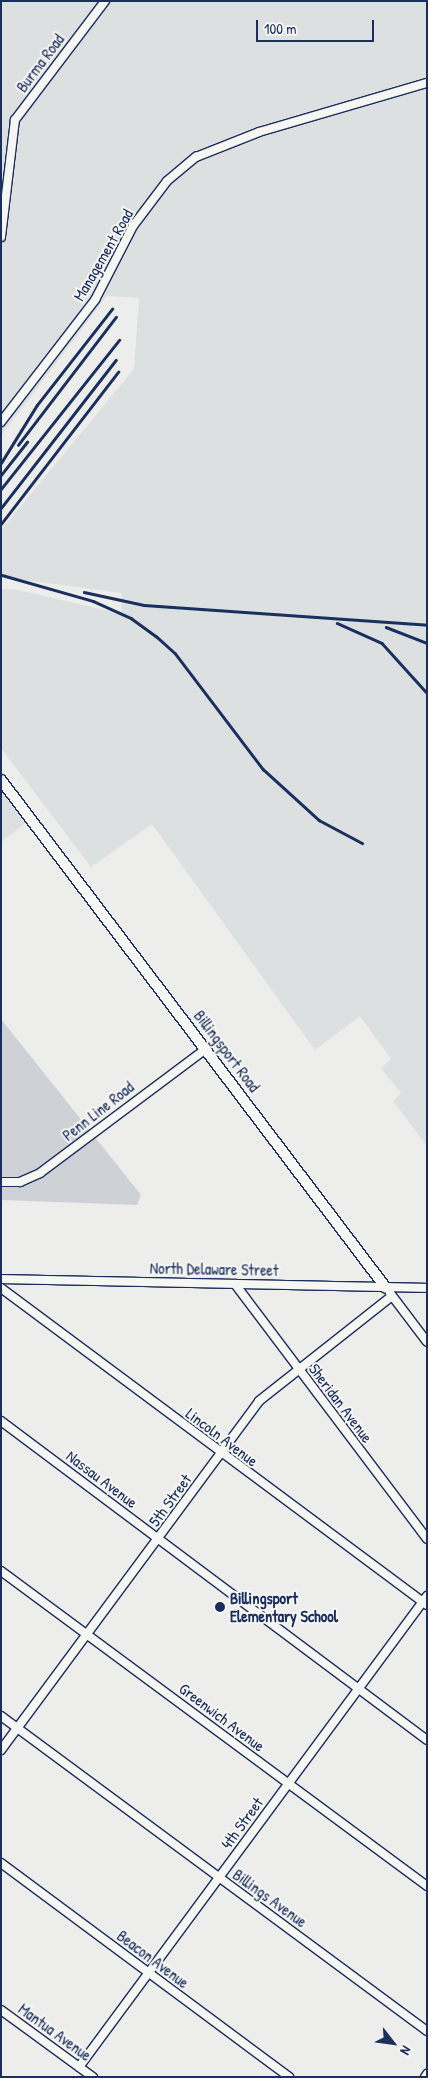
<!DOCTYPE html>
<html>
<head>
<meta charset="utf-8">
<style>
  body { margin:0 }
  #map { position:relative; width:428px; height:2078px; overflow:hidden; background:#edeeec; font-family:"Patrick Hand",sans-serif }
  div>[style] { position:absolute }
  .built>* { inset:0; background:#dde0e1 }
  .green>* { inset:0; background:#ced2d7 }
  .roads { filter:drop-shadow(1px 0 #1b2f5e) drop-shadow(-1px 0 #1b2f5e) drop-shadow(0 1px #1b2f5e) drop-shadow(0 -1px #1b2f5e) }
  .minor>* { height:8px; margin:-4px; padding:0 4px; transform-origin:4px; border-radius:4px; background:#f6f6f2 }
  .tertiary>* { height:10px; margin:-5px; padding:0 5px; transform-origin:5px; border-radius:5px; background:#f6f6f2 }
  .rail>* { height:2.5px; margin:-1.25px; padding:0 1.25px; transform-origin:1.25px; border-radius:1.25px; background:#1b2f5e }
  .dots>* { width:14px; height:14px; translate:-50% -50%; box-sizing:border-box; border:2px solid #f6f6f2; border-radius:50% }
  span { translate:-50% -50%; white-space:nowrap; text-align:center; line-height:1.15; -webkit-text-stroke:4px #f6f6f2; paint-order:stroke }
  .street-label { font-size:16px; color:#1b2f5e }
  .poi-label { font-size:16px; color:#1b2f5e; font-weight:700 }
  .left { translate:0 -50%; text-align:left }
  .frame { position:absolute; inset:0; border:2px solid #1b2f5e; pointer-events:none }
  .north { position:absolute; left:368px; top:2018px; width:50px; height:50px; -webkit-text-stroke:4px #f6f6f2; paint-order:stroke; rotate:120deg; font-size:14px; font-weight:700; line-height:20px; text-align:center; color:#1b2f5e }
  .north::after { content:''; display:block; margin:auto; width:18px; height:22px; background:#1b2f5e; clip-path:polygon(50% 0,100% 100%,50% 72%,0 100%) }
  .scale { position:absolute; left:256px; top:20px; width:118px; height:22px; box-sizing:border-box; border:2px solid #1b2f5e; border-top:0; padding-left:6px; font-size:15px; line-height:18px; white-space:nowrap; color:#1b2f5e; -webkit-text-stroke:4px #f6f6f2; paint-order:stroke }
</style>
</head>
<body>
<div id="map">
  <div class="built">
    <i style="clip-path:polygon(1px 1px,427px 1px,427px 1146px,393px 1101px,401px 1093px,381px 1068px,391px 1059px,360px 1016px,315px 1050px,152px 824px,91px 867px,1px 748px,1px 589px,19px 590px,121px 614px,122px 593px,1px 577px,1px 530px,134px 369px,139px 298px,107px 296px,1px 436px)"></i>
    <i style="clip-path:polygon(1px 791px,26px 823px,1px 842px)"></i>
  </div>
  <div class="green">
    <i style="clip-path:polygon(1px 1019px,141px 1195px,137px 1205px,1px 1200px)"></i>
  </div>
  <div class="roads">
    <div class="minor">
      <i style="left:1px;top:237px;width:118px;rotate:-83.2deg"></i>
      <i style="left:15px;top:120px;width:149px;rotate:-52.9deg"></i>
      <i style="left:1px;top:422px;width:154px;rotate:-52.4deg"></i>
      <i style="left:95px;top:300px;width:83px;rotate:-62.8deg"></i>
      <i style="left:133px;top:226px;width:56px;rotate:-52.9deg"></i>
      <i style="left:167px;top:181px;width:38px;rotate:-40deg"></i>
      <i style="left:196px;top:157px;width:68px;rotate:-21.6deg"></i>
      <i style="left:259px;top:132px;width:175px;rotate:-16.3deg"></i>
      <i style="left:1px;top:1182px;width:19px"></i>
      <i style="left:20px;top:1182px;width:22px;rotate:-24deg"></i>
      <i style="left:40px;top:1173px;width:207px;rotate:-36.8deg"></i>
      <i style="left:1px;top:1279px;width:426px;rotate:1.2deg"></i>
      <i style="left:235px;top:1284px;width:319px;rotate:53deg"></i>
      <i style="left:1px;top:1288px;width:531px;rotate:36.65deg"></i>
      <i style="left:390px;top:1293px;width:61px;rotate:52.9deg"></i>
      <i style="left:1px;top:1421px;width:532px;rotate:36.83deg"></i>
      <i style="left:1px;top:1571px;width:530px;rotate:36.48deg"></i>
      <i style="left:1px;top:1716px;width:530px;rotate:36.48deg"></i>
      <i style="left:1px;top:1750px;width:434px;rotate:-53.5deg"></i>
      <i style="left:259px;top:1401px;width:169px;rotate:-38.3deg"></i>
      <i style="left:1px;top:1863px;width:359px;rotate:36.6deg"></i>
      <i style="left:1px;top:2010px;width:114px;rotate:36.1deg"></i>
      <i style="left:79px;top:2067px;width:586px;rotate:-53.54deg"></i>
      <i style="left:425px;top:2077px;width:4px;rotate:-56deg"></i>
    </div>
    <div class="tertiary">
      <i style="left:1px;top:780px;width:637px;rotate:52.84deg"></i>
    </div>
  </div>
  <div class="rail">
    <i style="left:18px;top:445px;width:161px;rotate:-52.6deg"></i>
    <i style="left:1px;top:463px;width:68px;rotate:-58.2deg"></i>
    <i style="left:37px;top:405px;width:122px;rotate:-52deg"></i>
    <i style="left:1px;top:475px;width:42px;rotate:-51.8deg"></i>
    <i style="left:1px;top:489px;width:190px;rotate:-51.6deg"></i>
    <i style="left:1px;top:508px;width:187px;rotate:-52.2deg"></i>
    <i style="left:1px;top:524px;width:192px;rotate:-52.4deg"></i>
    <i style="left:2px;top:575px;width:95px;rotate:15.9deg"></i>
    <i style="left:93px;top:601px;width:42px;rotate:24.1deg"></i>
    <i style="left:131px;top:618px;width:31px;rotate:36deg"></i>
    <i style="left:156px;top:636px;width:25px;rotate:42deg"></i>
    <i style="left:175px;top:653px;width:146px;rotate:52.8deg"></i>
    <i style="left:263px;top:769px;width:76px;rotate:42.3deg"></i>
    <i style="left:319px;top:820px;width:49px;rotate:28.1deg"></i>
    <i style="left:84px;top:592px;width:61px;rotate:12.2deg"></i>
    <i style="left:144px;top:605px;width:284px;rotate:4deg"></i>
    <i style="left:337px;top:623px;width:49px;rotate:24deg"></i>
    <i style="left:382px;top:643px;width:67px;rotate:48deg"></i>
    <i style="left:386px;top:627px;width:44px;rotate:21.3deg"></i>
  </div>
  <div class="dots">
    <i style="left:220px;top:1607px;background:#1b2f5e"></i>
  </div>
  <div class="street-label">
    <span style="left:40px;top:63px;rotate:-53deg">Burma Road</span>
    <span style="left:103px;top:255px;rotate:-60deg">Management Road</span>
    <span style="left:227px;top:1051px;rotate:53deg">Billingsport Road</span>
    <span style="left:98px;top:1111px;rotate:-38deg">Penn Line Road</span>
    <span style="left:214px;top:1269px;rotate:1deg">North Delaware Street</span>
    <span style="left:341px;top:1403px;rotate:53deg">Sheridan Avenue</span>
    <span style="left:222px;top:1437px;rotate:37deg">Lincoln Avenue</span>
    <span style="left:102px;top:1479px;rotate:37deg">Nassau Avenue</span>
    <span style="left:170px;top:1500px;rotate:-54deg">5th Street</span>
    <span style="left:222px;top:1717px;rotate:37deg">Greenwich Avenue</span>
    <span style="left:242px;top:1823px;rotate:-54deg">4th Street</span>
    <span style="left:270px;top:1898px;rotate:36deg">Billings Avenue</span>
    <span style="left:153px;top:1959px;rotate:37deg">Beacon Avenue</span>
    <span style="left:55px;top:2032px;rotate:36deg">Mantua Avenue</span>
  </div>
  <div class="poi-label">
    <span class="left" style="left:230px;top:1607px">Billingsport<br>Elementary School</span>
  </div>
  <div class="frame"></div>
  <div class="north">N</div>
  <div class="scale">100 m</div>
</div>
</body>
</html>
